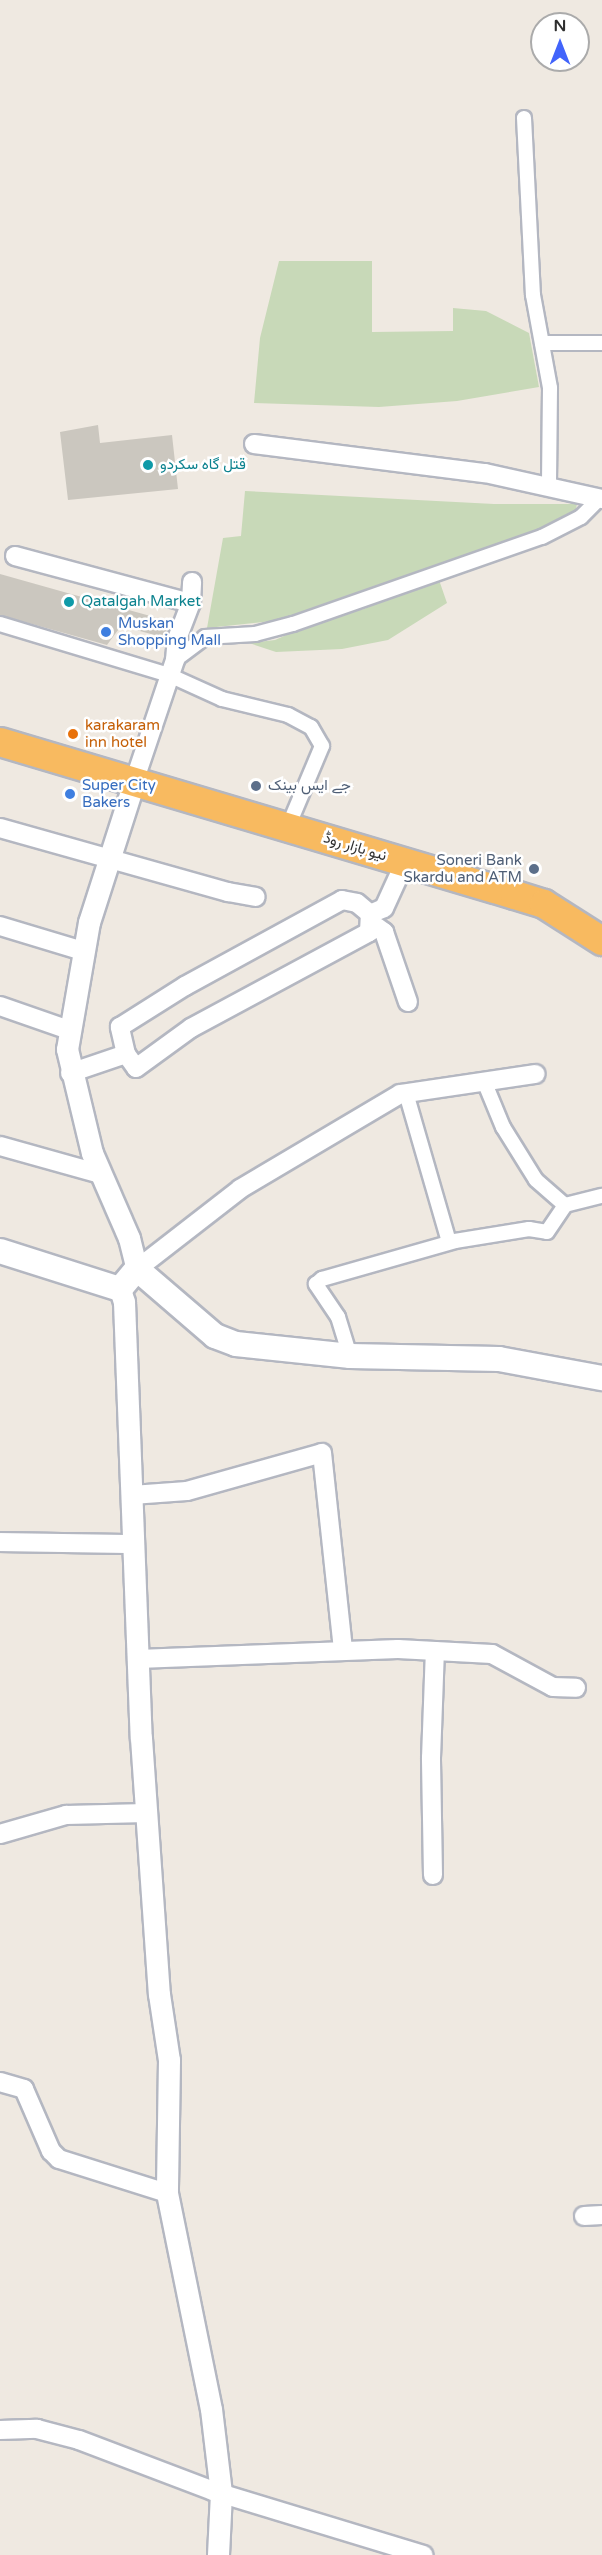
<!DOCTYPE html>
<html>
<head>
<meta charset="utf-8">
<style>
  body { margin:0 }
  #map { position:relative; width:602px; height:2555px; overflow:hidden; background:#efe9e1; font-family:"Varela Round",Vazirmatn,sans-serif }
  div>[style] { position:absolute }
  .cemetery>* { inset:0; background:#c8d9b8 }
  .building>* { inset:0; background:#cbc7bf }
  .roads { filter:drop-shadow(2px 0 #b4b7c1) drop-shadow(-2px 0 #b4b7c1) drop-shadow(0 2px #b4b7c1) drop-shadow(0 -2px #b4b7c1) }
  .pedestrian>* { height:14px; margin:-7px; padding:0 7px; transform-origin:7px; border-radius:7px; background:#fff }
  .minor>* { height:18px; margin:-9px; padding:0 9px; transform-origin:9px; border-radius:9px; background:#fff }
  .tertiary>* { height:21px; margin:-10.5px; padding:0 10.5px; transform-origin:10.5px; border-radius:10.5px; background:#fff }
  .secondary>* { height:24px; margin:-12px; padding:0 12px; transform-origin:12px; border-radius:12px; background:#fff }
  .trunk>* { height:28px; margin:-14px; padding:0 14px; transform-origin:14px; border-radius:14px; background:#f8ba60 }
  .dots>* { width:16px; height:16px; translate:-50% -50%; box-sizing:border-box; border:3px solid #fff; border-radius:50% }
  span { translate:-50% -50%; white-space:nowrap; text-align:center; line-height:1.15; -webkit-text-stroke:5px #fff; paint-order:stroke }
  .culture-label { font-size:15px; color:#0d838f }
  .left { translate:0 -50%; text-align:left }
  .shop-label { font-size:15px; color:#366cbe }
  .food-label { font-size:15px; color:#c56008 }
  .service-label { font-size:15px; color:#4e5e75 }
  .right { translate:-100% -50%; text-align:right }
  .street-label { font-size:15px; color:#2e2e2e }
  .north { position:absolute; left:530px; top:12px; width:60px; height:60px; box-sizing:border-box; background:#fff; border:2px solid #ababab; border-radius:50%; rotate:0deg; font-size:16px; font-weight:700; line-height:24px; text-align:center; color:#2e2e2e }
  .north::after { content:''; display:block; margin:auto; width:21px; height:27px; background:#4264fb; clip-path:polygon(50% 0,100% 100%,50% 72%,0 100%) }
</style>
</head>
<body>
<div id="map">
  <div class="cemetery">
    <i style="clip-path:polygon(279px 261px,372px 261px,372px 332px,453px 331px,453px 308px,486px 311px,529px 333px,539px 387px,457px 401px,379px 407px,254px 403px,260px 338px)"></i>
    <i style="clip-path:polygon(245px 491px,494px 504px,577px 504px,575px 514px,552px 528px,290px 619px,207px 628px,223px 538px,241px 536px)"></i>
    <i style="clip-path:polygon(438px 577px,447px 603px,388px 640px,342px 649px,276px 652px,249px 643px,275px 640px,325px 618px,364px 609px)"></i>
  </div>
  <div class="building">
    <i style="clip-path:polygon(98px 425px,100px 443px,172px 435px,178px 489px,68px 500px,60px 432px)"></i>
    <i style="clip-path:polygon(0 574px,71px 594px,172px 622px,166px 638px,121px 626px,107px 645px,0 615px)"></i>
  </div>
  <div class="roads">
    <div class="pedestrian">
      <i style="left:524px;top:118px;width:177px;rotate:87.1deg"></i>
      <i style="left:533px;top:295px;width:95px;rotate:79.6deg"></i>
      <i style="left:550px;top:388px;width:99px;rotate:90.6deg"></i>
      <i style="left:542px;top:343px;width:60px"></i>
      <i style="left:0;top:624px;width:177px;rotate:16.8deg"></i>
      <i style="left:169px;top:675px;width:58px;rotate:24.4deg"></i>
      <i style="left:222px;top:699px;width:68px;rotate:13.6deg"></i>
      <i style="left:288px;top:715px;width:26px;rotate:28deg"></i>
      <i style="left:311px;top:727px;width:22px;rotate:60deg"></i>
      <i style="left:322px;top:746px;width:88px;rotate:112.8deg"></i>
      <i style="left:175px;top:660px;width:38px;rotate:-37deg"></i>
      <i style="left:205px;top:637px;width:50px;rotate:-3.4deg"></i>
      <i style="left:255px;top:634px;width:39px;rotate:-15deg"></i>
      <i style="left:293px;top:624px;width:264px;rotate:-19.3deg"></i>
      <i style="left:542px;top:537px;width:44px;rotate:-27.1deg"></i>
      <i style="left:581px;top:517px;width:27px;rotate:-45deg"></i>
      <i style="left:484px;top:1081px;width:50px;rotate:67.6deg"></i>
      <i style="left:503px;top:1127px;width:62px;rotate:58.1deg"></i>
      <i style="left:536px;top:1180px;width:38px;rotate:41deg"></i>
      <i style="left:565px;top:1205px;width:38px;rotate:-14deg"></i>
      <i style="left:406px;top:1093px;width:155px;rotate:73.9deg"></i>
      <i style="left:350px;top:1356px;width:41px;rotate:-107.1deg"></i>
      <i style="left:338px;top:1317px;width:40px;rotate:-124deg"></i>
      <i style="left:316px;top:1284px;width:8px;rotate:-40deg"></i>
      <i style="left:322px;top:1279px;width:138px;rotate:-15.9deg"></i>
      <i style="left:455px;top:1241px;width:75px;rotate:-9.2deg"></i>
      <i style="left:529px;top:1229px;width:18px;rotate:9deg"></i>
      <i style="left:547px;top:1232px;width:32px;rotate:-56deg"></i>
    </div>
    <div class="minor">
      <i style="left:254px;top:444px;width:233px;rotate:7.2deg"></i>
      <i style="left:485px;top:473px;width:120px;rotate:12.5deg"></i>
      <i style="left:15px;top:556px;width:182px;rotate:15deg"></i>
      <i style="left:134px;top:782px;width:129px;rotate:-71.4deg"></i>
      <i style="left:175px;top:660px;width:21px;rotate:-85deg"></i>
      <i style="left:177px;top:639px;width:39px;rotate:-69deg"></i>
      <i style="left:191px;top:603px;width:21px;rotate:-87deg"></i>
      <i style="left:0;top:828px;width:237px;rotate:15.7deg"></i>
      <i style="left:228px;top:892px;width:28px;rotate:10deg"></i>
      <i style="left:0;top:926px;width:87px;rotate:16.8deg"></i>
      <i style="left:369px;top:932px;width:9px;rotate:-32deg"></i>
      <i style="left:377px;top:927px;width:9px;rotate:36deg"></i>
      <i style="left:384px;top:932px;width:74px;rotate:71.1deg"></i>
      <i style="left:0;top:1006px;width:73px;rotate:19.2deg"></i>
      <i style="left:126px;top:1054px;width:17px;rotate:54deg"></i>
      <i style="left:136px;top:1068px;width:68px;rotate:-36deg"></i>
      <i style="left:191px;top:1028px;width:202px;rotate:-28.3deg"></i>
      <i style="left:369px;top:932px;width:18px;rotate:-87deg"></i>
      <i style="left:70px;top:1073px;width:59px;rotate:-18.7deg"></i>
      <i style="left:126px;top:1054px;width:28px;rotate:-103deg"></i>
      <i style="left:120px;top:1027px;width:77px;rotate:-32.2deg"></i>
      <i style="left:185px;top:986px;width:179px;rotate:-28.7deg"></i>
      <i style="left:342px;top:900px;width:15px;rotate:11deg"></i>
      <i style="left:357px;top:903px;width:17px;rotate:40deg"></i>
      <i style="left:370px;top:914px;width:15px;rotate:-23deg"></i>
      <i style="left:384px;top:908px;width:51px;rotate:-65.5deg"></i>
      <i style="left:0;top:1146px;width:104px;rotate:15.6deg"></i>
      <i style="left:137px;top:1269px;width:130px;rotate:-37.8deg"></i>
      <i style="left:240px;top:1189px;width:186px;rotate:-30.7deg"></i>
      <i style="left:400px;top:1094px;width:137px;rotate:-8.4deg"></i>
      <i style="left:132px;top:1495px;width:55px;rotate:-4.2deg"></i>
      <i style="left:187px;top:1491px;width:140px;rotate:-15.7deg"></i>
      <i style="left:322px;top:1453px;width:199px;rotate:83.9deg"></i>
      <i style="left:0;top:1542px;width:134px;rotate:0.9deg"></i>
      <i style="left:138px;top:1659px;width:260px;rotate:-2.2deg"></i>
      <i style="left:398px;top:1649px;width:94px;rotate:3deg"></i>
      <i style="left:492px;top:1654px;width:69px;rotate:28.4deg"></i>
      <i style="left:553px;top:1687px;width:23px;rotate:2deg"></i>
      <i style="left:0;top:1834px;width:69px;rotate:-16.1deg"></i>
      <i style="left:66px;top:1815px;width:80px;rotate:-1.4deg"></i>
      <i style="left:433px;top:1875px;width:117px;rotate:-91deg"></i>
      <i style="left:431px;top:1758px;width:107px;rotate:-87.9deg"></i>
      <i style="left:0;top:2082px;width:25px;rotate:16deg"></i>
      <i style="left:24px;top:2089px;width:68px;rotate:66.5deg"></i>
      <i style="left:51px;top:2151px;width:11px;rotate:45deg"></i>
      <i style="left:59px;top:2159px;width:113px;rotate:17.5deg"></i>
      <i style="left:584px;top:2216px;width:18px;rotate:-3deg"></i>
      <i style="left:0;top:2430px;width:37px;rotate:-2deg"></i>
      <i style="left:37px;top:2429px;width:43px;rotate:14.7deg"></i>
      <i style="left:79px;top:2440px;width:143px;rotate:20.8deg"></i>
      <i style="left:213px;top:2491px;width:220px;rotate:16.9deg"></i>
    </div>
    <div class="tertiary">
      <i style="left:134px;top:782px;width:147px;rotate:107.8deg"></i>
      <i style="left:89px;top:922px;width:129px;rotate:99.8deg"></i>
      <i style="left:67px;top:1049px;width:107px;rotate:76.5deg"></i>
      <i style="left:92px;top:1153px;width:93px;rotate:66.5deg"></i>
      <i style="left:129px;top:1238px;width:32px;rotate:76deg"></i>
      <i style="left:120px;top:1289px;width:14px;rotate:73deg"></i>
      <i style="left:124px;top:1302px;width:436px;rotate:87.8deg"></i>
      <i style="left:141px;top:1738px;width:257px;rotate:86deg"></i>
      <i style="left:159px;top:1994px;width:67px;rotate:81.4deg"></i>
      <i style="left:169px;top:2060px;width:133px;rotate:90.9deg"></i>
      <i style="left:167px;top:2193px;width:220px;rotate:78.5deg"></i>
      <i style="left:211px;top:2409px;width:85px;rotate:83.2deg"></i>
      <i style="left:221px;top:2493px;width:62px;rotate:92.8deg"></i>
    </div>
    <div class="secondary">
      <i style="left:0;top:1251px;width:126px;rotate:17.6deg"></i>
      <i style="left:120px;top:1289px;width:26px;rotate:-50deg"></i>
      <i style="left:137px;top:1269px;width:103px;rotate:40.7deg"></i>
      <i style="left:215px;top:1336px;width:22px;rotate:21deg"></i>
      <i style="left:236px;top:1344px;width:115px;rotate:6deg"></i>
      <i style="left:350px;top:1356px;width:149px;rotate:1.2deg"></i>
      <i style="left:499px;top:1359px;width:105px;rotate:10.5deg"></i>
    </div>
    <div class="trunk">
      <i style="left:0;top:742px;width:537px;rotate:16.55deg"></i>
      <i style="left:515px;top:895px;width:30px;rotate:17deg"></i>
      <i style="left:544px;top:904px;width:69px;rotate:32.5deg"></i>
    </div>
  </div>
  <div class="dots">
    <i style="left:148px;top:465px;background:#0f9aa8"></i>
    <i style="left:69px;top:602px;background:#0f9aa8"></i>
    <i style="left:106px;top:632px;background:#3f7fe0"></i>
    <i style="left:73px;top:734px;background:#e8710a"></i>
    <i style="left:256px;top:786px;background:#5c6f8a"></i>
    <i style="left:70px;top:794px;background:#3f7fe0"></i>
    <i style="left:534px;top:869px;background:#5c6f8a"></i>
  </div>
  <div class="culture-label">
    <span class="left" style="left:160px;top:465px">قتل گاہ سکردو</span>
    <span class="left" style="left:81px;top:602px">Qatalgah Market</span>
  </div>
  <div class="shop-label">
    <span class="left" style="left:118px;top:632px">Muskan<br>Shopping Mall</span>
    <span class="left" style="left:82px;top:794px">Super City<br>Bakers</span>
  </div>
  <div class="food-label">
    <span class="left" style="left:85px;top:734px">karakaram<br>inn hotel</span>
  </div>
  <div class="service-label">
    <span class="left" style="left:268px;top:786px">جے ایس بینک</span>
    <span class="right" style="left:522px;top:869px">Soneri Bank<br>Skardu and ATM</span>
  </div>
  <div class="street-label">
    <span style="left:355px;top:847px;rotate:17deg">نیو بازار روڈ</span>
  </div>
  <div class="north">N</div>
</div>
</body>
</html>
